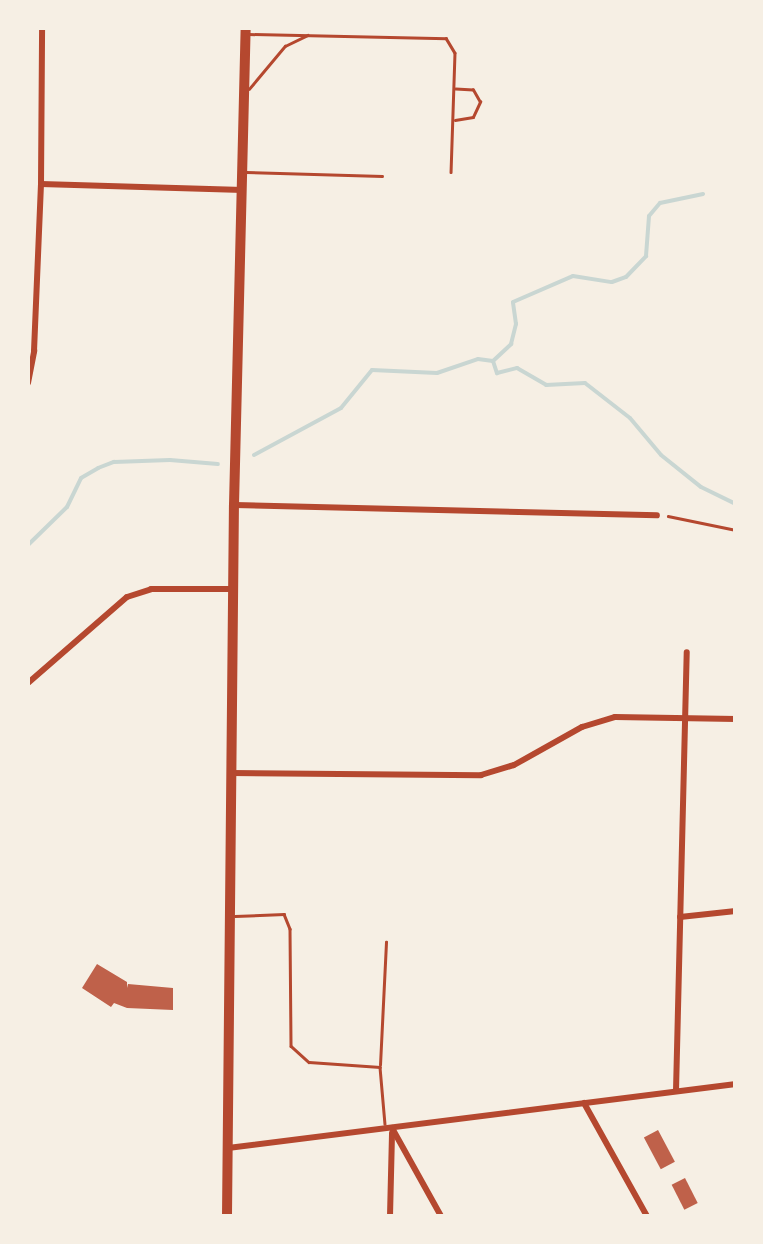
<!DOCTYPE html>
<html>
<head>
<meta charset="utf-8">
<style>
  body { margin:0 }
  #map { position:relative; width:763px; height:1244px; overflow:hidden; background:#f6efe4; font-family:Montserrat,sans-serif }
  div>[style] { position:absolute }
  .stream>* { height:4px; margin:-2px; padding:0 2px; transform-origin:2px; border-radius:2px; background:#c9d6d2 }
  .building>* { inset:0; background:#bf614a; transform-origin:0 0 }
  .path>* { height:2.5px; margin:-1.25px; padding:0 1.25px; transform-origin:1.25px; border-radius:1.25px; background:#b5482f }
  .service>* { height:2.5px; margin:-1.25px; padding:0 1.25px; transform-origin:1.25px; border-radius:1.25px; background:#b5482f }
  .minor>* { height:6px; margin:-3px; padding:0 3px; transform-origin:3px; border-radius:3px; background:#b5482f }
  .primary>* { height:10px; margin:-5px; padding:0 5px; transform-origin:5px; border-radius:5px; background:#b5482f }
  span { translate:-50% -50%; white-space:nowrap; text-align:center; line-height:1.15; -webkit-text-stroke:8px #f6efe4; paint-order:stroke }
  .frame { position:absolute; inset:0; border:30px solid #f6efe4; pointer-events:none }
</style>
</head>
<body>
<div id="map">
  <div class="stream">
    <i style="left:493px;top:361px;width:13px;rotate:72deg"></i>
    <i style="left:497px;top:373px;width:21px;rotate:-14deg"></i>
    <i style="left:517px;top:368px;width:34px;rotate:30deg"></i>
    <i style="left:546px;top:385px;width:39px;rotate:-3deg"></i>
    <i style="left:585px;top:383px;width:57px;rotate:37.9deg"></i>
    <i style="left:630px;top:418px;width:48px;rotate:50deg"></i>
    <i style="left:661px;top:455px;width:51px;rotate:38.7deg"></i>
    <i style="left:701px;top:487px;width:39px;rotate:26deg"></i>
    <i style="left:254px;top:455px;width:99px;rotate:-28.4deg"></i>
    <i style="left:341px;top:408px;width:49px;rotate:-50.8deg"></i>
    <i style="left:372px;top:370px;width:65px;rotate:2.6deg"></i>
    <i style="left:437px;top:373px;width:43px;rotate:-18.9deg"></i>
    <i style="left:478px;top:359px;width:15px;rotate:8deg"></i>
    <i style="left:493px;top:361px;width:25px;rotate:-43deg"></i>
    <i style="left:511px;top:344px;width:21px;rotate:-76deg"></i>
    <i style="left:516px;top:324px;width:22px;rotate:-98deg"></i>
    <i style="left:513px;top:302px;width:65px;rotate:-23.4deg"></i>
    <i style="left:573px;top:276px;width:39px;rotate:9deg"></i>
    <i style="left:612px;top:282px;width:15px;rotate:-20deg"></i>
    <i style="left:626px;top:277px;width:29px;rotate:-46deg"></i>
    <i style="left:646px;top:256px;width:40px;rotate:-85.7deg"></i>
    <i style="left:649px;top:216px;width:17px;rotate:-50deg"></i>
    <i style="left:660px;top:203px;width:44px;rotate:-11.8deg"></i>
    <i style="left:28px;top:545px;width:54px;rotate:-44.3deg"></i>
    <i style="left:67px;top:507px;width:32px;rotate:-64deg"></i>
    <i style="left:81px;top:478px;width:20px;rotate:-30deg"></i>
    <i style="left:98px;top:468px;width:17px;rotate:-21deg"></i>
    <i style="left:114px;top:462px;width:56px;rotate:-2deg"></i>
    <i style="left:170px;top:460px;width:48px;rotate:4.8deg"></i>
  </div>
  <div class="building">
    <i style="clip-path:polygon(97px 964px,127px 982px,127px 988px,128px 984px,173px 988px,173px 1010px,127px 1008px,114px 1003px,111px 1007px,82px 988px)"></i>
    <i style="left:658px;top:1130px;width:36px;height:16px;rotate:62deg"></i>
    <i style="left:685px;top:1178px;width:28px;height:15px;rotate:63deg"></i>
  </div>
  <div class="path">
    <i style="left:668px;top:516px;width:69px;rotate:11.6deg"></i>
  </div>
  <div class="service">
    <i style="left:248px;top:34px;width:198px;rotate:1.2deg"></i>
    <i style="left:446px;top:38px;width:17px;rotate:59deg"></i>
    <i style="left:455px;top:53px;width:119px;rotate:91.9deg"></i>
    <i style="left:249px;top:89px;width:56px;rotate:-50.1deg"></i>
    <i style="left:285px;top:46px;width:25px;rotate:-26deg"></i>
    <i style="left:455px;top:120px;width:18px;rotate:-9deg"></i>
    <i style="left:473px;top:117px;width:17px;rotate:-65deg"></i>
    <i style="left:480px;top:102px;width:14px;rotate:-120deg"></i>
    <i style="left:473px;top:90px;width:17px;rotate:-177deg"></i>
    <i style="left:246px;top:172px;width:136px;rotate:1.7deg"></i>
    <i style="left:235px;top:916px;width:49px;rotate:-2.3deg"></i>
    <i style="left:284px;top:914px;width:16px;rotate:68deg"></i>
    <i style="left:290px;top:929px;width:117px;rotate:89.5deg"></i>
    <i style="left:291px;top:1046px;width:24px;rotate:42deg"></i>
    <i style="left:309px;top:1062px;width:71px;rotate:4deg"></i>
    <i style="left:380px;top:1067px;width:57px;rotate:85deg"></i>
    <i style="left:380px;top:1065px;width:123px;rotate:-87.2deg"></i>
  </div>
  <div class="minor">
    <i style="left:41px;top:184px;width:202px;rotate:1.7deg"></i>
    <i style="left:28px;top:383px;width:33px;rotate:-79deg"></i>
    <i style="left:34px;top:351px;width:167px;rotate:-87.6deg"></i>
    <i style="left:41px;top:184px;width:156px;rotate:-89.6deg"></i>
    <i style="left:235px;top:505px;width:422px;rotate:1.4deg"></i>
    <i style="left:28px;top:683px;width:131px;rotate:-41deg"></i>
    <i style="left:127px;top:597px;width:25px;rotate:-18deg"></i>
    <i style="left:151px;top:589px;width:81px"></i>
    <i style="left:231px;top:773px;width:250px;rotate:0.5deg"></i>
    <i style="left:481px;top:775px;width:34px;rotate:-17deg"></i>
    <i style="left:514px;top:765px;width:78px;rotate:-29.2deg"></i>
    <i style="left:582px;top:727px;width:34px;rotate:-17deg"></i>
    <i style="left:615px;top:717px;width:121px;rotate:0.9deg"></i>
    <i style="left:680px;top:917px;width:56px;rotate:-6.1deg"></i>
    <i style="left:676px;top:1091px;width:439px;rotate:-88.6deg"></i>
    <i style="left:584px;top:1103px;width:129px;rotate:60.9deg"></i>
    <i style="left:392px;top:1128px;width:101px;rotate:60.9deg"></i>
    <i style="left:228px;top:1148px;width:512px;rotate:-7.18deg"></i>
    <i style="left:390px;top:1216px;width:83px;rotate:-88.6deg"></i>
  </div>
  <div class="primary">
    <i style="left:227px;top:1216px;width:711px;rotate:-89.44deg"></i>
    <i style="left:234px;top:505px;width:477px;rotate:-88.6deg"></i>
  </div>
  <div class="frame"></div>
</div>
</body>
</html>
